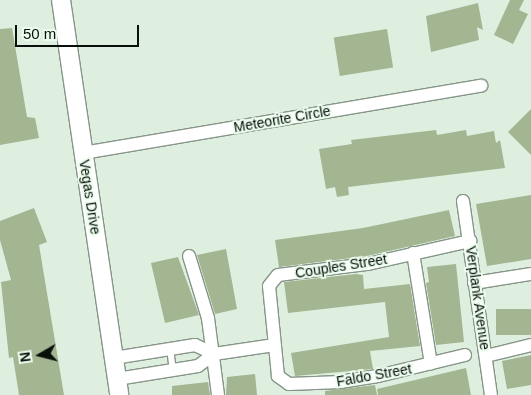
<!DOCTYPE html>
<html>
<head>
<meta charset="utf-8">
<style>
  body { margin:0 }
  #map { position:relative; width:531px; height:395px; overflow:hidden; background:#deefe0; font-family:Arial,sans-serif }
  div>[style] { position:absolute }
  .building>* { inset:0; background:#a3b591; transform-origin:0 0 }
  .roads { filter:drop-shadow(1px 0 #869588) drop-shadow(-1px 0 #869588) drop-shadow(0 1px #869588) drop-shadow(0 -1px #869588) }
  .lane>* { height:6px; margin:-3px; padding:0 3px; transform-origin:3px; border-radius:3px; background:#fff }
  .street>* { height:12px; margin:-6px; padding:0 6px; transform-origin:6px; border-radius:6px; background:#fff }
  .secondary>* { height:18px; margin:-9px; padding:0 9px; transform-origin:9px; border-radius:9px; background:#fff }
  span { translate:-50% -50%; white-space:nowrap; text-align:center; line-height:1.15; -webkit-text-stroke:4px #ebfced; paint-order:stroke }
  .street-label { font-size:14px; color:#090f0a }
  .north { position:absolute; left:15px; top:330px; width:50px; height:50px; -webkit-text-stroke:4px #ebfced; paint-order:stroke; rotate:262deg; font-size:14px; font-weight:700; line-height:20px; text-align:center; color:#090f0a }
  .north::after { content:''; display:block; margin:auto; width:18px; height:22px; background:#090f0a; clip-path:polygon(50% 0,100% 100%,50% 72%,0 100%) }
  .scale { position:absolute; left:15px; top:25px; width:124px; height:22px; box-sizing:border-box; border:2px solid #090f0a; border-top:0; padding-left:6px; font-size:15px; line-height:18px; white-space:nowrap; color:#090f0a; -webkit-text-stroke:4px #ebfced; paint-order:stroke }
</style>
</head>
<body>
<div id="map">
  <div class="building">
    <i style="clip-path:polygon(510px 0,524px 0,519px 10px,528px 14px,513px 44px,494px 35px)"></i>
    <i style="clip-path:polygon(478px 3px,483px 30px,477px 27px,479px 40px,431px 52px,426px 16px)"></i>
    <i style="clip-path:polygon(12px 28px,27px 117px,35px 118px,39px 138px,0 145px,0 29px)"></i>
    <i style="left:387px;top:29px;width:39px;height:54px;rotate:81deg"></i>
    <i style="clip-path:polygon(531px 109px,531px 155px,508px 132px)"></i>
    <i style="clip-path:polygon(436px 130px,437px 135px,466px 130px,467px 136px,494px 131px,496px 143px,500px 140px,505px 168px,348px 187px,349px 195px,337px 197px,335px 187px,326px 189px,319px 149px,352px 144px,351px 140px)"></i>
    <i style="clip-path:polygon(531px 195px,531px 259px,487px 266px,476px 204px)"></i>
    <i style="clip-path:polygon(34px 208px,47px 242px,39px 245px,64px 395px,19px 395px,13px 357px,9px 358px,1px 282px,11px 280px,0 240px,0 221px)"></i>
    <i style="clip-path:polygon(449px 210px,455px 236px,367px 256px,279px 267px,275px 240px,363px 228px)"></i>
    <i style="clip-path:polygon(226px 249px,237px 309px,215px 314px,197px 255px)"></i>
    <i style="clip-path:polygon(178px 257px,199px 315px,165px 323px,151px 263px)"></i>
    <i style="clip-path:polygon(456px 264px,464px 342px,436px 345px,426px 283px,429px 282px,427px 267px)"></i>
    <i style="clip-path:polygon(356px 274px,363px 275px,364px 289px,410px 284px,420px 346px,370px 351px,373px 369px,295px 376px,291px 353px,389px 337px,385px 302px,288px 313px,284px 282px)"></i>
    <i style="left:531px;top:309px;width:26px;height:35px;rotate:90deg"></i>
    <i style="clip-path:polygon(531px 355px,531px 385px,507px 389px,502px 361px)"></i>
    <i style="clip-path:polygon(466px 368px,471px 395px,378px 395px,377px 389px)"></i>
    <i style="clip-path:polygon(255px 374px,257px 395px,226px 395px,227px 377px)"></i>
    <i style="clip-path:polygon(208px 382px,210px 395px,172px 395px,172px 386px)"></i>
    <i style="clip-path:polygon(375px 385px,377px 395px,325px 395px,325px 391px)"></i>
  </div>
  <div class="roads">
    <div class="lane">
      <i style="left:170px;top:349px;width:21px;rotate:82deg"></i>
    </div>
    <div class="street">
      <i style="left:83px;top:153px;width:404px;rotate:-9.6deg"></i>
      <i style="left:463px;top:201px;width:196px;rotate:81.8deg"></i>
      <i style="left:413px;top:253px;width:112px;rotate:80.8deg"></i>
      <i style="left:189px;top:256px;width:65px;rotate:73deg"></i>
      <i style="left:208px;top:318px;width:78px;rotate:82.6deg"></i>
      <i style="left:474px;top:283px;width:58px;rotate:-9deg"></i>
      <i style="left:465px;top:355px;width:89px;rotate:166.4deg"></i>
      <i style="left:378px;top:376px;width:37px;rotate:171deg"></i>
      <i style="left:341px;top:382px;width:52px;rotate:177.8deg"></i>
      <i style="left:289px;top:384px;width:14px;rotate:-144deg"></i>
      <i style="left:278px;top:376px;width:90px;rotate:-95.7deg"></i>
      <i style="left:269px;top:286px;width:14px;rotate:-51deg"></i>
      <i style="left:278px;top:275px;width:91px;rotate:-7deg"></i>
      <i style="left:368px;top:264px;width:105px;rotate:-12.7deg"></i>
      <i style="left:486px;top:356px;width:46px;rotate:-13.7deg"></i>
      <i style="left:114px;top:358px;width:82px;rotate:-9.1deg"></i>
      <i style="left:195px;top:345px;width:21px;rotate:25deg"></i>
      <i style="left:117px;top:379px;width:82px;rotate:-9.1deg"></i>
      <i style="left:198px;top:366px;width:20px;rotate:-37deg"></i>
      <i style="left:214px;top:354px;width:61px;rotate:-8.5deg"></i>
    </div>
    <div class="secondary">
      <i style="left:61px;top:0;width:399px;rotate:81.6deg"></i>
    </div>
  </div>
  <div class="street-label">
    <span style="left:282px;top:119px;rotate:-10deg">Meteorite Circle</span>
    <span style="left:90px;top:197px;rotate:81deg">Vegas Drive</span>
    <span style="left:341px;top:266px;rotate:-9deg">Couples Street</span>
    <span style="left:478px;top:298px;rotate:82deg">Verplank Avenue</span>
    <span style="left:374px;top:375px;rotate:-10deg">Faldo Street</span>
  </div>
  <div class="north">N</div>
  <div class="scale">50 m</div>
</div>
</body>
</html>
